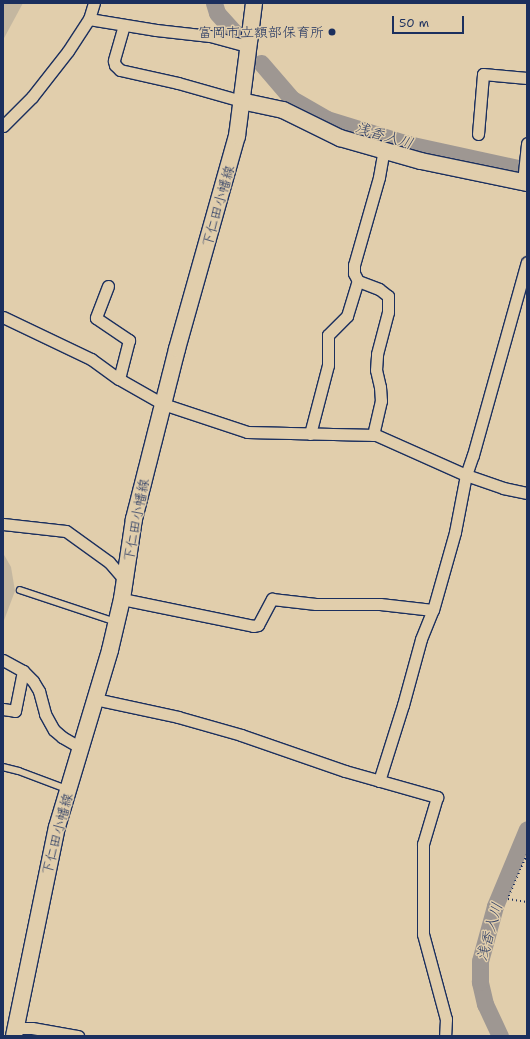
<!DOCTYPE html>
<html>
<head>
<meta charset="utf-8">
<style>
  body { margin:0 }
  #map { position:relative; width:530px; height:1039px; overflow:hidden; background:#e1ceac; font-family:"Shantell Sans","Klee One",sans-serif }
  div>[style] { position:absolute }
  .green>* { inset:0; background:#c4b7a0 }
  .river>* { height:17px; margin:-8.5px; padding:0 8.5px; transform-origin:8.5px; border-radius:8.5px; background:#9e9792 }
  .path>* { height:1.5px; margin-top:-0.75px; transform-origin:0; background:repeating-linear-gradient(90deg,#1b2f5e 0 1px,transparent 0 4px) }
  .roads { filter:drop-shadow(1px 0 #1b2f5e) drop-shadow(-1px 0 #1b2f5e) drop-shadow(0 1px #1b2f5e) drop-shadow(0 -1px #1b2f5e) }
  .service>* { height:5.5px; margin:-2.75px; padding:0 2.75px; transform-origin:2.75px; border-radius:2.75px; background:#e1ceac }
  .minor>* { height:11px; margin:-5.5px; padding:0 5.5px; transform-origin:5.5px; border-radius:5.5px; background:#e1ceac }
  .secondary>* { height:16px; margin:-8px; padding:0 8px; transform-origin:8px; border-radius:8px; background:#e1ceac }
  .dots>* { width:11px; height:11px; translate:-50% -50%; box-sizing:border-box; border:2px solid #e1ceac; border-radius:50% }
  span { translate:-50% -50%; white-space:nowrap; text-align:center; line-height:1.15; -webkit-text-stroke:3px #e1ceac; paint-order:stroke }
  .poi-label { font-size:14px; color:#1b2f5e }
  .right { translate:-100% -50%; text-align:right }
  .street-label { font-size:14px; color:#1b2f5e }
  .water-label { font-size:15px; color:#2f3f66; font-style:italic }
  .frame { position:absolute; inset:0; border:4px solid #1b2f5e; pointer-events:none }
  .scale { position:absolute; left:392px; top:16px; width:72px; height:18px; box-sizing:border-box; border:2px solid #1b2f5e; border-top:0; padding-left:5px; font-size:12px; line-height:14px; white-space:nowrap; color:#1b2f5e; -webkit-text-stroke:3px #e1ceac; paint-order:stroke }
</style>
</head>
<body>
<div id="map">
  <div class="green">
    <i style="clip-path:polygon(3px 3px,23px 3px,3px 40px)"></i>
    <i style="clip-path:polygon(3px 553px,11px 567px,15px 591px,3px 623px)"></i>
  </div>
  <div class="river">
    <i style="left:214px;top:3px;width:10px;rotate:73deg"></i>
    <i style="left:217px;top:13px;width:30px;rotate:48deg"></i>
    <i style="left:261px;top:63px;width:48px;rotate:49.3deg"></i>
    <i style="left:292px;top:99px;width:40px;rotate:29.7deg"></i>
    <i style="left:327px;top:119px;width:85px;rotate:17.2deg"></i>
    <i style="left:408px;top:144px;width:122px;rotate:12.3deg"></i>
    <i style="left:500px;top:1036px;width:35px;rotate:-115deg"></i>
    <i style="left:485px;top:1004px;width:23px;rotate:-103deg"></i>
    <i style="left:480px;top:982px;width:21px;rotate:-90deg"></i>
    <i style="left:480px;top:961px;width:57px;rotate:-74.7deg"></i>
    <i style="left:495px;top:906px;width:83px;rotate:-67.4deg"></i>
  </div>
  <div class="path">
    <i style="left:527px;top:855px;width:48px;rotate:113.4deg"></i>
    <i style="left:508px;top:899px;width:19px;rotate:9deg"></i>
  </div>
  <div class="roads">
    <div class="service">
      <i style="left:20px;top:590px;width:101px;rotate:18.4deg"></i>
      <i style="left:3px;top:767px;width:16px;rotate:14deg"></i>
      <i style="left:19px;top:771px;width:51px;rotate:20.6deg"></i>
    </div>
    <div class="minor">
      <i style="left:89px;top:19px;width:68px;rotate:9.3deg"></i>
      <i style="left:156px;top:30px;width:54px;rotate:6.3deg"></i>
      <i style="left:210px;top:36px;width:39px;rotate:15deg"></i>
      <i style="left:124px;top:25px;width:37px;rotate:106deg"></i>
      <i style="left:114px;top:61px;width:4px;rotate:76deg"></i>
      <i style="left:115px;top:65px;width:7px;rotate:45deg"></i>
      <i style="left:120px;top:70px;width:59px;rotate:12.6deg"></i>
      <i style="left:178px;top:83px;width:66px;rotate:15.9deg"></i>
      <i style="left:3px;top:126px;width:41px;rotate:-45deg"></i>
      <i style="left:32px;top:97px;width:58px;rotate:-52deg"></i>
      <i style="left:68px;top:51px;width:38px;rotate:-57deg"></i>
      <i style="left:89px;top:19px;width:17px;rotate:-73deg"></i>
      <i style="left:478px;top:134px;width:60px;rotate:-85.2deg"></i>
      <i style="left:483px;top:74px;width:44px;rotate:5.2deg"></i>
      <i style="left:523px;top:182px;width:39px;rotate:-84deg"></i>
      <i style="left:108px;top:286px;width:34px;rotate:111deg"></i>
      <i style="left:96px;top:318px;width:40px;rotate:34deg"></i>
      <i style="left:129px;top:340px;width:40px;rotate:104.4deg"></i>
      <i style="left:3px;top:317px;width:98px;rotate:25.5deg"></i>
      <i style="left:91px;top:359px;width:34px;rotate:36deg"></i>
      <i style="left:119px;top:379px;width:51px;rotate:29.6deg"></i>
      <i style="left:163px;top:404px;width:89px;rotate:18.4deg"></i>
      <i style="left:247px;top:432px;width:129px;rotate:1.3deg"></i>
      <i style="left:376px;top:435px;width:98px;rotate:24deg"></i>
      <i style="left:466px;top:475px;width:39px;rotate:19deg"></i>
      <i style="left:503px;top:488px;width:25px;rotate:12deg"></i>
      <i style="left:310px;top:434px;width:71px;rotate:-75.4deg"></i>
      <i style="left:328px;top:365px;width:30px;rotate:-90deg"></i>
      <i style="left:328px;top:335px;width:27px;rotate:-45deg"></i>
      <i style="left:347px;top:316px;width:37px;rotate:-73deg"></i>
      <i style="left:373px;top:435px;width:35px;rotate:-77deg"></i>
      <i style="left:381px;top:401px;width:14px;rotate:-94deg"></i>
      <i style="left:380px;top:387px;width:17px;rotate:-103deg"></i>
      <i style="left:376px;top:370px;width:16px;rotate:-86deg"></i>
      <i style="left:377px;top:354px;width:43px;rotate:-75.3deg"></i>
      <i style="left:388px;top:312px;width:16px;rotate:-90deg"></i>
      <i style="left:388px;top:296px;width:11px;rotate:-142deg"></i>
      <i style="left:379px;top:289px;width:22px;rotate:-159deg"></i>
      <i style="left:358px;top:281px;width:9px;rotate:-117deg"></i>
      <i style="left:354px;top:273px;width:8px;rotate:-90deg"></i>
      <i style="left:354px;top:265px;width:91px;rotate:-74.1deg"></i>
      <i style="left:379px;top:177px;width:27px;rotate:-80deg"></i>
      <i style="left:3px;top:524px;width:63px;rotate:6.3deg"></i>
      <i style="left:66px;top:531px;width:53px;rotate:35.8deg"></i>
      <i style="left:109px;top:562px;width:23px;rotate:49deg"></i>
      <i style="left:122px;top:599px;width:134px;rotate:11.6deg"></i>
      <i style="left:253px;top:626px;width:5px;rotate:-11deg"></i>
      <i style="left:258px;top:625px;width:30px;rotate:-62deg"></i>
      <i style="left:272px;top:599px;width:44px;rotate:6.5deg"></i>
      <i style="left:316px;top:604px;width:64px"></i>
      <i style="left:380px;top:604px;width:53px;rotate:6.5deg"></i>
      <i style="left:3px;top:660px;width:23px;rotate:29deg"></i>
      <i style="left:23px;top:671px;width:14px;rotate:45deg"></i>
      <i style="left:33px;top:681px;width:12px;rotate:59deg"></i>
      <i style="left:39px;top:691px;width:24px;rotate:75deg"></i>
      <i style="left:45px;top:714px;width:18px;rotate:61deg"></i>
      <i style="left:54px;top:730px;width:11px;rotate:41deg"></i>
      <i style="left:62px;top:737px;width:22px;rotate:30deg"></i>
      <i style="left:95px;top:699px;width:85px;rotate:12.2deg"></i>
      <i style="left:178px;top:717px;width:66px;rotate:15.9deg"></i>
      <i style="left:241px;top:735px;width:110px;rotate:19.1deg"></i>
      <i style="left:345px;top:771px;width:96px;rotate:15.8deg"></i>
      <i style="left:437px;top:797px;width:49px;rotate:106.6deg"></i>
      <i style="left:423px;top:844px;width:90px;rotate:90deg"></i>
      <i style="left:423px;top:934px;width:88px;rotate:74.9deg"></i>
      <i style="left:446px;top:1019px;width:17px;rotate:93deg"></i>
      <i style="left:3px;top:709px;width:12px;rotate:9deg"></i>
      <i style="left:15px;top:711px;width:41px;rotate:-78.7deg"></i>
      <i style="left:379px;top:781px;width:80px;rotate:-72.5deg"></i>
      <i style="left:403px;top:705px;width:68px;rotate:-74.7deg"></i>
      <i style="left:421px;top:639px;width:31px;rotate:-68deg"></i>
      <i style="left:433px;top:610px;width:81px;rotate:-74.2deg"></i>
      <i style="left:455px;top:532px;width:58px;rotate:-79.1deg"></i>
      <i style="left:466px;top:475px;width:21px;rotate:-71deg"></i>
      <i style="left:473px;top:455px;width:200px;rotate:-74.4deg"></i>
      <i style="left:15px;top:1028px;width:17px"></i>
      <i style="left:32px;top:1028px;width:47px;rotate:9.9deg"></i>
    </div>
    <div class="secondary">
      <i style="left:241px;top:101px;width:43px;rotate:12.1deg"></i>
      <i style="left:283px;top:110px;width:64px;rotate:26.2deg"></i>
      <i style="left:340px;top:138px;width:84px;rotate:15.9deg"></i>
      <i style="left:421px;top:161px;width:108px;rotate:11.7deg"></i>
      <i style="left:14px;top:1036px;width:213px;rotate:-78.4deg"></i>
      <i style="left:57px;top:827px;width:185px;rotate:-73.3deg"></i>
      <i style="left:110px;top:650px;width:52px;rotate:-76.8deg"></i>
      <i style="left:122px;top:599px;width:81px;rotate:-81.5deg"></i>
      <i style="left:134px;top:519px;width:175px;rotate:-75.8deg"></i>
      <i style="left:177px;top:349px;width:221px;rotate:-74.3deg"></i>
      <i style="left:237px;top:136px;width:134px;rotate:-82.7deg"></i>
    </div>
  </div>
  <div class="dots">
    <i style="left:332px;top:32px;background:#1b2f5e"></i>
  </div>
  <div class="poi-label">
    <span class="right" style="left:324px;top:32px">富岡市立額部保育所</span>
  </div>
  <div class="street-label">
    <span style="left:218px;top:206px;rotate:-74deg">下仁田小幡線</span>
    <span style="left:136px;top:520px;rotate:-79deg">下仁田小幡線</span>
    <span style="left:57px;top:834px;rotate:-75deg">下仁田小幡線</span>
  </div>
  <div class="water-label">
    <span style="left:384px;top:136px;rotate:17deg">浅香入川</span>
    <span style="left:490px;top:932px;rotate:-74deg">浅香入川</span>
  </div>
  <div class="frame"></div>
  <div class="scale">50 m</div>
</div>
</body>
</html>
